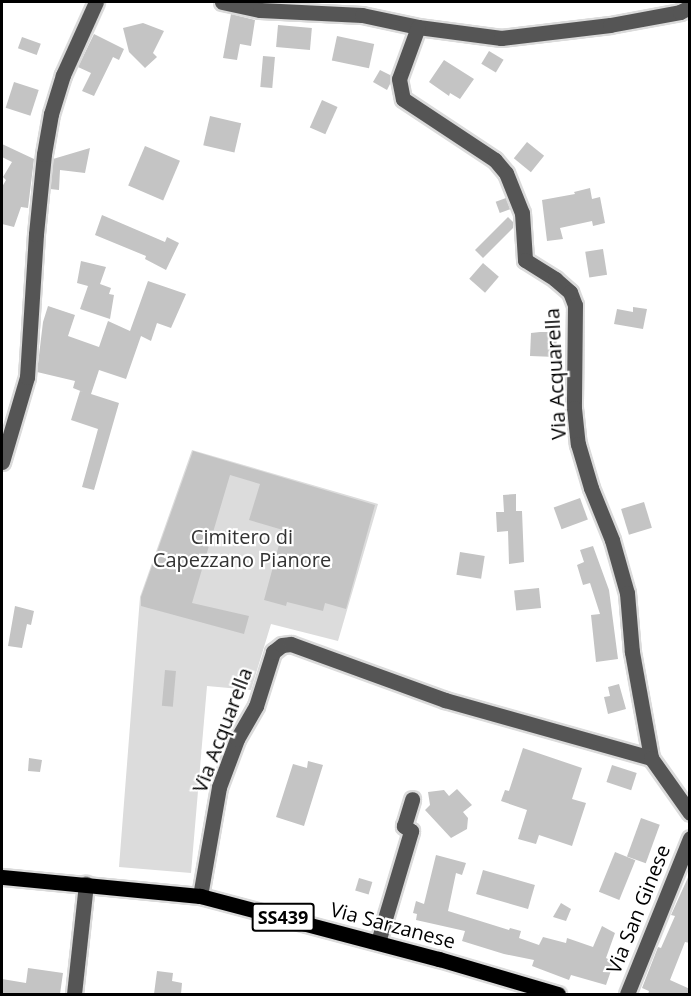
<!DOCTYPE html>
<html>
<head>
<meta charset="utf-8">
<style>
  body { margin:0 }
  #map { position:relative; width:691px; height:996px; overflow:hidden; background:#fff; font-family:"Open Sans",sans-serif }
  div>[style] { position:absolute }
  .green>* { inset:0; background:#dcdcdc }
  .building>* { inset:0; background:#c4c4c4; transform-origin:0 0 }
  .roads { filter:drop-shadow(2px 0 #dbdbdb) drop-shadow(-2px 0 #dbdbdb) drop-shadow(0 2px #dbdbdb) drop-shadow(0 -2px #dbdbdb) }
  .minor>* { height:15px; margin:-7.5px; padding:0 7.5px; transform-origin:7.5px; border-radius:7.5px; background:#555 }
  .major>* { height:15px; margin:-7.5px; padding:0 7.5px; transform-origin:7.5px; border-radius:7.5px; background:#000 }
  span { translate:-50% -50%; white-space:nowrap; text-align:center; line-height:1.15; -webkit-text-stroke:4.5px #fff; paint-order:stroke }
  .shield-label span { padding:2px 4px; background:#fff; border:2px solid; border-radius:4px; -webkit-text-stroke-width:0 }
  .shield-label { font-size:18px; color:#000; font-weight:700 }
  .street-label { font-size:20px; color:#000 }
  .park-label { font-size:20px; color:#333 }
  .frame { position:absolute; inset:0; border:3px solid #000; pointer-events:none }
</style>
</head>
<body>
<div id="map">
  <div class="green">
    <i style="clip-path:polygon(192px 450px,378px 504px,338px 641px,271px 624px,251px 690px,207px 686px,191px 873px,119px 867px,140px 597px)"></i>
  </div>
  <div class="building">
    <i style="clip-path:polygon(231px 14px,255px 20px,251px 46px,240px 44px,237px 60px,223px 58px)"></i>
    <i style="clip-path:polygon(143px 23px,164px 31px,153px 53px,157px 57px,145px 68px,129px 52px,123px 28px)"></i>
    <i style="left:278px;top:25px;width:34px;height:22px;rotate:5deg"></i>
    <i style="clip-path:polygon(94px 34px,124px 49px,119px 60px,113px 57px,94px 96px,82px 91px,91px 73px,78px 67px)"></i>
    <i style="left:337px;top:36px;width:38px;height:25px;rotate:12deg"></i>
    <i style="left:22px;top:37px;width:20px;height:12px;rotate:20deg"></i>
    <i style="left:489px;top:51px;width:17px;height:15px;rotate:31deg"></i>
    <i style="left:263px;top:56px;width:12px;height:31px;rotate:5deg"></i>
    <i style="clip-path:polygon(444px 60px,474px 79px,460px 99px,450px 93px,449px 96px,429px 82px)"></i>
    <i style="clip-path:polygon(380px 70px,390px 75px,390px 84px,387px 90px,373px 82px)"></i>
    <i style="left:14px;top:82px;width:26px;height:27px;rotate:18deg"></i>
    <i style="left:322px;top:100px;width:17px;height:30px;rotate:24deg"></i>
    <i style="left:210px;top:116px;width:32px;height:30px;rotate:13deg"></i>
    <i style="left:527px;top:142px;width:22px;height:21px;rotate:39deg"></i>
    <i style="clip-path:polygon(2px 144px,34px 159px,28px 208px,21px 207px,14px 227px,2px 224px,2px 187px,6px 180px,3px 177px,12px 162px,2px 157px)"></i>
    <i style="left:145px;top:146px;width:38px;height:43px;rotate:23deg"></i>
    <i style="clip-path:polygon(90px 148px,85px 173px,60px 170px,59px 190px,50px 189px,53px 159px)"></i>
    <i style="clip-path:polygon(590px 188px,592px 199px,600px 197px,605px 223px,593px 226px,592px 221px,560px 228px,563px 239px,547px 241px,542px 200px,575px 194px,574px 192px)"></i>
    <i style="left:506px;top:198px;width:12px;height:11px;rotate:70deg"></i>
    <i style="clip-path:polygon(102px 215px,165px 242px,167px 237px,179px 243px,166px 270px,145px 259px,146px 256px,95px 235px)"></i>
    <i style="clip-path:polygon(508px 217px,513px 222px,513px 228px,483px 258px,475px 250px)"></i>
    <i style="left:603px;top:249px;width:26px;height:18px;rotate:81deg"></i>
    <i style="clip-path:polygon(81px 261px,106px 267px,100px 284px,111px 288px,109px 294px,114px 295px,110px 319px,80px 309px,88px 286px,77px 283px)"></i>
    <i style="left:483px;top:263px;width:21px;height:21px;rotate:41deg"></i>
    <i style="clip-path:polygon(148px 281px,186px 294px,171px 328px,157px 323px,151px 341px,141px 336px,126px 379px,99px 370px,91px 394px,119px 403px,94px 490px,82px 487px,98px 429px,71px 420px,80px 391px,83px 392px,73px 388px,75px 381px,37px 372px,43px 322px,48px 306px,75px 315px,68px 336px,99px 347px,108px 321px,130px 331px)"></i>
    <i style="clip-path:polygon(633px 307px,647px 309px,643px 329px,614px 324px,617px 309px,633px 312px)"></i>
    <i style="clip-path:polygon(540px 332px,557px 332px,556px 357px,530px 356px,531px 333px)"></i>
    <i style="clip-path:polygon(193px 451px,375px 505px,346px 609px,325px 603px,323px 611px,287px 602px,286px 606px,264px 600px,283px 530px,249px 520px,260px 484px,230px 475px,192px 603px,249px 616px,244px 634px,141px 606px,141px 597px)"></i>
    <i style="clip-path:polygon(516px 494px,516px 511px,522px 511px,524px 562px,509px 564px,508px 531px,497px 532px,496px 512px,504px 512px,503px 495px)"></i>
    <i style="left:580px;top:498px;width:23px;height:28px;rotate:70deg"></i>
    <i style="left:644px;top:502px;width:27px;height:24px;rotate:73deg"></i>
    <i style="clip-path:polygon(593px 546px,609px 590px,618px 659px,596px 662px,591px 615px,600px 614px,590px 583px,583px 585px,577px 565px,584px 562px,580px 550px)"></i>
    <i style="left:460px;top:552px;width:25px;height:23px;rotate:9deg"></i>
    <i style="left:539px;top:588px;width:20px;height:25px;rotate:84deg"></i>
    <i style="clip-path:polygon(15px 606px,34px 611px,31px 625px,27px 624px,22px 648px,8px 646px)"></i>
    <i style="left:165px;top:670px;width:11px;height:36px;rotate:5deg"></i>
    <i style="clip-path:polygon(619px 684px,626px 709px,608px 714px,604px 697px,610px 696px,608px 687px)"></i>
    <i style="clip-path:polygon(523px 748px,582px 768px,572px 799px,586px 803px,572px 846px,539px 835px,536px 844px,518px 839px,527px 810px,501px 801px,505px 790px,509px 791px)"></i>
    <i style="clip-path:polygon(29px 758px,42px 760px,40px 772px,28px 771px)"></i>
    <i style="clip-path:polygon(308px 761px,323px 765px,304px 826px,276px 817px,293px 764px,307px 768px)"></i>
    <i style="left:612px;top:765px;width:26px;height:18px;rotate:18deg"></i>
    <i style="clip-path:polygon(457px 789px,472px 805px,463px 812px,468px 818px,467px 829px,451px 838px,425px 810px,430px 805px,428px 792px,444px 790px,449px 796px)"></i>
    <i style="left:641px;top:818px;width:20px;height:41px;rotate:20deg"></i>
    <i style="left:615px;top:852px;width:22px;height:43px;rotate:22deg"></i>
    <i style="clip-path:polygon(436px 855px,466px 863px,462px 875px,456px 873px,448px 911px,509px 930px,510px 928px,521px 931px,519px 938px,539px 945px,543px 937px,566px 943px,567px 938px,593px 947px,602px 926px,615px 933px,606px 958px,614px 962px,606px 985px,571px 975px,569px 980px,532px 966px,534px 960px,504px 954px,462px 941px,465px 931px,416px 920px,417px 914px,413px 913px,416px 901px,424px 904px)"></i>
    <i style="left:483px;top:870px;width:54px;height:25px;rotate:16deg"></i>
    <i style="clip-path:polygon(690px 873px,690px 943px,685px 942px,670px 980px,690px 989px,690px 994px,648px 994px,649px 991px,642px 988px,658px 947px,661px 948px,675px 916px,671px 915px)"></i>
    <i style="left:359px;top:878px;width:14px;height:13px;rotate:17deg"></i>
    <i style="clip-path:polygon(561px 903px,571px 909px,566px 921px,553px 917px)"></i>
    <i style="clip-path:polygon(28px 968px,63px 973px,60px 994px,2px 994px,2px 979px,26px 983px)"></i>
    <i style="clip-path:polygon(157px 971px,173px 973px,172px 981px,182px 983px,181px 994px,154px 994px)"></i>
  </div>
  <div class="roads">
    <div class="minor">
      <i style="left:222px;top:2px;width:39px;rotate:12deg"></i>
      <i style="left:260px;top:10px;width:102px;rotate:2.8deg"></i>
      <i style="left:362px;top:15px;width:57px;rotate:12.1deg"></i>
      <i style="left:418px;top:27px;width:84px;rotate:7.5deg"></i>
      <i style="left:501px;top:38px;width:110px;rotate:-6.8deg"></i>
      <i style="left:610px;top:25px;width:71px;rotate:-10.5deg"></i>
      <i style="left:680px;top:12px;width:11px;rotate:-27deg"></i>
      <i style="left:418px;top:27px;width:55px;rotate:110.1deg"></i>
      <i style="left:399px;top:79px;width:20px;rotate:79deg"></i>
      <i style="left:403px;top:99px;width:110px;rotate:33.5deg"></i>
      <i style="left:495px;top:160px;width:17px;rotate:50deg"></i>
      <i style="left:506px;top:173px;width:43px;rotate:68.2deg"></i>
      <i style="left:522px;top:213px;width:47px;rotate:86.3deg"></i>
      <i style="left:525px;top:260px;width:36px;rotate:32deg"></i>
      <i style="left:555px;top:279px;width:20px;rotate:41deg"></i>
      <i style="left:570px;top:292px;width:14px;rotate:69deg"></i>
      <i style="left:575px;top:305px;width:103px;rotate:90.6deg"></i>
      <i style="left:574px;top:408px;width:36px;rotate:84deg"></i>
      <i style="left:578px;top:444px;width:46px;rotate:73.5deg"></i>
      <i style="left:591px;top:488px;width:56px;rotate:68deg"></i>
      <i style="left:612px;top:540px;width:55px;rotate:74.2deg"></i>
      <i style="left:627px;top:593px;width:59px;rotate:85.2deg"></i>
      <i style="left:632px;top:652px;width:108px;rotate:79.8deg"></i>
      <i style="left:2px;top:462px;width:89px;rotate:-73.6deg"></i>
      <i style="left:27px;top:377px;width:143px;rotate:-86.4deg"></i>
      <i style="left:36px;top:234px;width:80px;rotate:-84.3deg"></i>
      <i style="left:44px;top:154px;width:41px;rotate:-80.1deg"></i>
      <i style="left:51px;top:114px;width:41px;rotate:-72.9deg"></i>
      <i style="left:63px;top:75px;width:80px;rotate:-65.7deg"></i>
      <i style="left:200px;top:896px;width:111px;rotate:-80.1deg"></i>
      <i style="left:219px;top:787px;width:51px;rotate:-69.4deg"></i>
      <i style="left:237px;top:739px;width:38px;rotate:-60deg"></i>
      <i style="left:256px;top:706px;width:57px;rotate:-72.5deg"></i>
      <i style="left:273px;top:652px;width:11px;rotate:-38deg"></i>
      <i style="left:282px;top:645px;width:9px;rotate:-6deg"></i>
      <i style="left:291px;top:644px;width:164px;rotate:20deg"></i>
      <i style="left:445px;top:700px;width:214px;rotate:15.7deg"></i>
      <i style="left:651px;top:758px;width:67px;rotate:54.7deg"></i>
      <i style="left:378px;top:942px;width:116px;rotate:-73.4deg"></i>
      <i style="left:411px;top:831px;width:9px;rotate:-144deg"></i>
      <i style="left:404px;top:826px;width:28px;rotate:-73deg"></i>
      <i style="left:74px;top:994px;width:111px;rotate:-83.8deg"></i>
      <i style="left:627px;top:994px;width:168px;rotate:-68deg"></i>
    </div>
    <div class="major">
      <i style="left:2px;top:877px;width:199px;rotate:5.5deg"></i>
      <i style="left:200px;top:896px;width:247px;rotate:14.8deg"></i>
      <i style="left:439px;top:959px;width:124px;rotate:16.4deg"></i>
    </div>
  </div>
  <div class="shield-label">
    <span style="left:283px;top:917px">SS439</span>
  </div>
  <div class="street-label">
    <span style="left:555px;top:374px;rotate:-93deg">Via Acquarella</span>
    <span style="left:222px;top:730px;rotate:-69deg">Via Acquarella</span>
    <span style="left:638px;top:909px;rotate:-68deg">Via San Ginese</span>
    <span style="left:393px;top:925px;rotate:15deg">Via Sarzanese</span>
  </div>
  <div class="park-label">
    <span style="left:242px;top:548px">Cimitero di<br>Capezzano Pianore</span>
  </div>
  <div class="frame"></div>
</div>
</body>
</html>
